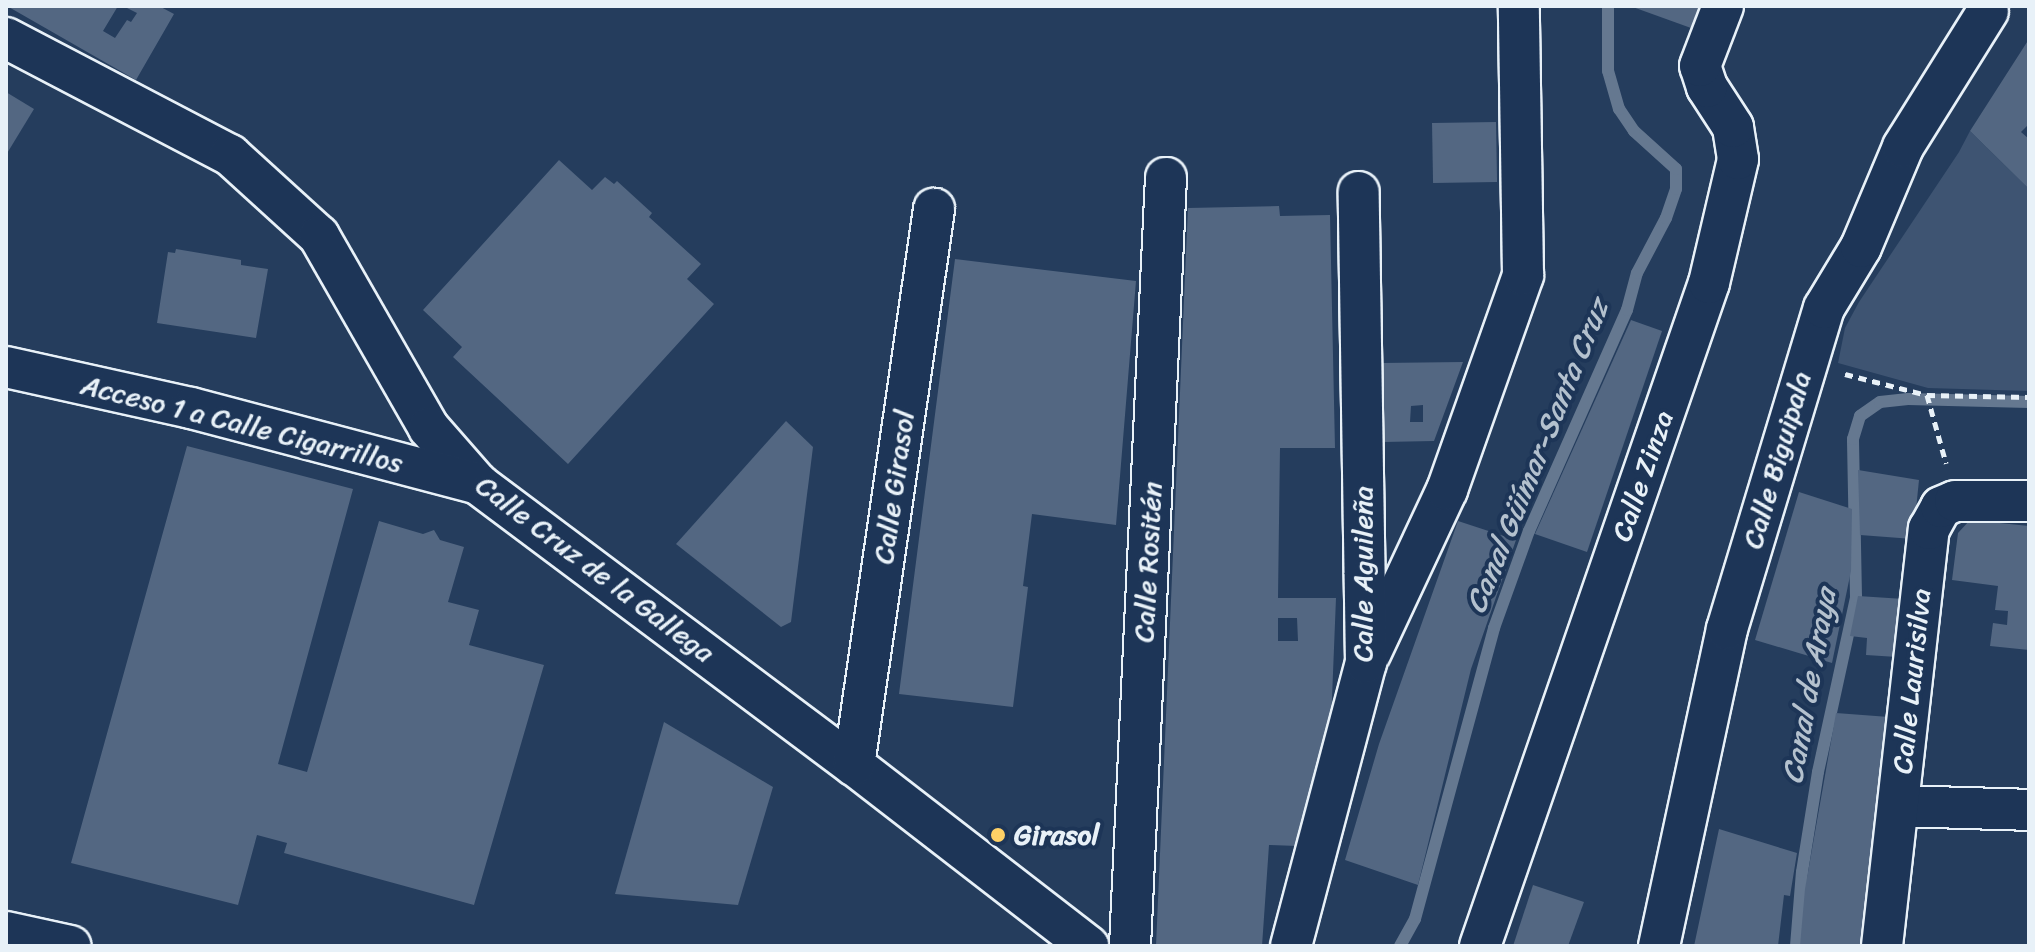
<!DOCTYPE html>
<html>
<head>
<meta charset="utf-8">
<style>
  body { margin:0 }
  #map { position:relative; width:2035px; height:952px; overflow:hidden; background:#253d5d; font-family:Sriracha,sans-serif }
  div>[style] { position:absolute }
  .green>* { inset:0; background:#3e5472 }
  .stream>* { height:12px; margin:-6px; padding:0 6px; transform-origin:6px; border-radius:6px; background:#657890 }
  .building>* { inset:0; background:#536782; transform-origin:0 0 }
  .path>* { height:5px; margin-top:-2.5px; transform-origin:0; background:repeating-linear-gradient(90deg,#e8f1f8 0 8px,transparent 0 14px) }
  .roads { filter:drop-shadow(2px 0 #e8f1f8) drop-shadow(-2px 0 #e8f1f8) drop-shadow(0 2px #e8f1f8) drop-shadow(0 -2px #e8f1f8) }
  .street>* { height:40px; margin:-20px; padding:0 20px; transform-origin:20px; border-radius:20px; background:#1d3557 }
  .dots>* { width:22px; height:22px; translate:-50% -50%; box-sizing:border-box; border:4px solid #1d3557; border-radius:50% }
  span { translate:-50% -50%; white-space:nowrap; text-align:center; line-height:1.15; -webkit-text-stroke:8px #1d3557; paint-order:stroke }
  .street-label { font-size:28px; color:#e8f1f8 }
  .poi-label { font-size:28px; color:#e8f1f8; font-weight:700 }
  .left { translate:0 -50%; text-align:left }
  .water-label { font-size:30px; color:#b4c1ce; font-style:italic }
  .frame { position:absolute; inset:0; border:8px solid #e8f1f8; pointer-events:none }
</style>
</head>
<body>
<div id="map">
  <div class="green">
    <i style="clip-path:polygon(1970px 131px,2029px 189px,2029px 391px,1928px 388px,1838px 363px,1845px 328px,1859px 302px,1959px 152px)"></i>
  </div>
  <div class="stream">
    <i style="left:1400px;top:946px;width:31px;rotate:-61deg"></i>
    <i style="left:1415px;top:919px;width:302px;rotate:-74.8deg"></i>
    <i style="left:1494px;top:628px;width:103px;rotate:-70.2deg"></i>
    <i style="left:1529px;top:531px;width:242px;rotate:-66.1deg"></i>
    <i style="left:1627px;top:310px;width:38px;rotate:-75deg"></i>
    <i style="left:1637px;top:273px;width:62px;rotate:-62.2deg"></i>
    <i style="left:1666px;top:218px;width:31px;rotate:-71deg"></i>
    <i style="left:1676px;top:189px;width:20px;rotate:-90deg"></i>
    <i style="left:1676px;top:169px;width:57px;rotate:-137.9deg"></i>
    <i style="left:1634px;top:131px;width:27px;rotate:-124deg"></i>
    <i style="left:1619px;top:109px;width:40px;rotate:-106deg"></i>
    <i style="left:1608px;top:71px;width:65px;rotate:-90deg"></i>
    <i style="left:1796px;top:946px;width:74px;rotate:-85.4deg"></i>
    <i style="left:1802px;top:872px;width:101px;rotate:-80.9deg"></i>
    <i style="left:1818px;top:772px;width:179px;rotate:-77.7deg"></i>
    <i style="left:1856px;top:597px;width:158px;rotate:-91.1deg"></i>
    <i style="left:1853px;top:439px;width:24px;rotate:-73deg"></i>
    <i style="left:1860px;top:416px;width:24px;rotate:-35deg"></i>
    <i style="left:1880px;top:402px;width:28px;rotate:-6deg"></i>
    <i style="left:1908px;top:399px;width:121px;rotate:1.4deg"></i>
  </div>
  <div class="building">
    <i style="clip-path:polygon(7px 6px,118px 6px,103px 31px,115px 38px,127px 20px,131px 22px,137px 13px,123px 6px,159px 6px,174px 14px,136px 80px)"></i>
    <i style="clip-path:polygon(1630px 6px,1700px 6px,1691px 28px)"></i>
    <i style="clip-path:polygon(2029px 39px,2029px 124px,2021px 132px,2029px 139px,2029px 189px,1970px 131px)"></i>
    <i style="clip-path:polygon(6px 92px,34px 109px,6px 155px)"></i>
    <i style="left:1496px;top:122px;width:60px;height:64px;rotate:89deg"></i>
    <i style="clip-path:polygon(559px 160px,592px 190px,605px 177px,614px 184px,617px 181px,652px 213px,649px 217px,701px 264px,687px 279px,714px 304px,568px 464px,453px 357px,462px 347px,423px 310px)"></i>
    <i style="clip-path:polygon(evenodd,1279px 206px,1280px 216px,1330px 215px,1335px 448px,1280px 448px,1278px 598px,1336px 598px,1331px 723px,1298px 846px,1269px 845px,1262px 946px,1156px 946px,1188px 208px,1279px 206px,1278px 618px,1297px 618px,1298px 641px,1278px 641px,1278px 618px)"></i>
    <i style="clip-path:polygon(176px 249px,241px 260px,241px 265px,268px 269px,256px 338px,157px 323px,168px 252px,175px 253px)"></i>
    <i style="clip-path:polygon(955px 259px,1136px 281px,1116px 525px,1032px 514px,1023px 586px,1028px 587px,1013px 707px,899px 694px)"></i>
    <i style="clip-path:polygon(1631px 320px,1662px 331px,1587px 552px,1535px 534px)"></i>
    <i style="clip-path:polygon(evenodd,1463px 362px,1434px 441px,1383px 442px,1381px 363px,1463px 362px,1423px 405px,1423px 422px,1410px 422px,1411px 406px,1423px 405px)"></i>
    <i style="clip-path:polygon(786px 421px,813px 447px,791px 622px,781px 627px,676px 544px)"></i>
    <i style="clip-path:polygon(187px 446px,353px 489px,278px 764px,307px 772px,379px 521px,423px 534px,434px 530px,440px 540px,464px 547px,448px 602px,479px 610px,469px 645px,544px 665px,474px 905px,284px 853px,287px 843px,257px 835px,238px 905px,71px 863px)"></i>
    <i style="clip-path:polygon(1858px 470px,1919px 480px,1913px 539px,1860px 535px)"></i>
    <i style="clip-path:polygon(1799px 492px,1852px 509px,1851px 571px,1832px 663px,1755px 640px)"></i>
    <i style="clip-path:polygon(1970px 520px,2029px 526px,2029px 650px,1990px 646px,1993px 623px,2007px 625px,2008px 611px,1995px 610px,1998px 586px,1952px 580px,1958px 533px)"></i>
    <i style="clip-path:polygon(1458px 521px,1516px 540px,1471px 669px,1418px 885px,1345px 860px,1379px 744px)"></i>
    <i style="clip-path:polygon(1858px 596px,1904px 599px,1897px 657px,1866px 655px,1867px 638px,1850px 636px)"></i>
    <i style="clip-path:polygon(1836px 713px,1889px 717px,1861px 946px,1800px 946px,1805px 889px)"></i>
    <i style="clip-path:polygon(664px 722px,773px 787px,738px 905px,615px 894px)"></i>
    <i style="clip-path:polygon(1719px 829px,1797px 853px,1790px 896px,1784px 895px,1778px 946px,1694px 946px)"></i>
    <i style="clip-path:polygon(1533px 885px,1584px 902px,1568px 946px,1513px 946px)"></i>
  </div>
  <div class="path">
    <i style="left:1845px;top:374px;width:85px;rotate:14.4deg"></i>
    <i style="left:1927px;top:395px;width:102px;rotate:1.1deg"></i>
    <i style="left:1927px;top:395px;width:71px;rotate:74.4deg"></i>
  </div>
  <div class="roads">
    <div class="street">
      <i style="left:6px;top:38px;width:253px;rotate:27.6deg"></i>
      <i style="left:230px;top:155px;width:120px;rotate:42.3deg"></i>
      <i style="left:319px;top:236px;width:221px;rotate:60.2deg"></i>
      <i style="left:429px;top:428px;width:74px;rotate:48.8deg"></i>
      <i style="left:478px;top:484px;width:469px;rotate:36.8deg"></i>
      <i style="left:854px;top:765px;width:296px;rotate:37.7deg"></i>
      <i style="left:6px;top:367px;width:189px;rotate:12.5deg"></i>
      <i style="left:191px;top:408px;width:297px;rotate:14.8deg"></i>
      <i style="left:1371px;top:652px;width:179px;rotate:-64.9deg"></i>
      <i style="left:1447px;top:490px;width:228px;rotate:-70.5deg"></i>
      <i style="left:1523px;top:275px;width:269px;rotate:-90.9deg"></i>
      <i style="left:854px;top:765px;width:562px;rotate:-81.81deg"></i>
      <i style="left:1898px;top:806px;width:131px;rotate:1.7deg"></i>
      <i style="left:6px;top:932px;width:66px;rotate:12.3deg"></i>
      <i style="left:1130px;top:946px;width:769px;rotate:-87.32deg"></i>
      <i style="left:1291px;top:946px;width:293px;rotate:-75.2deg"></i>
      <i style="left:1366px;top:663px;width:471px;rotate:-90.9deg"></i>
      <i style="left:1480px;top:946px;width:701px;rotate:-70.95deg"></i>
      <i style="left:1709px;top:283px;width:127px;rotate:-76.8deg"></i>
      <i style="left:1738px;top:159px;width:32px;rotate:-99deg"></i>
      <i style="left:1733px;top:127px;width:48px;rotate:-123deg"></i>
      <i style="left:1707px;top:87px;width:22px;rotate:-108deg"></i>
      <i style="left:1700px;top:66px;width:64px;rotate:-69deg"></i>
      <i style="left:1659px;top:946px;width:324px;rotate:-77.9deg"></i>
      <i style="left:1727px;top:629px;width:335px;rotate:-73.2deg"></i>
      <i style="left:1824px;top:308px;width:71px;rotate:-58.8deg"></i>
      <i style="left:1861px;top:247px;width:108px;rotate:-67.2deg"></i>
      <i style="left:1903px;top:147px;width:160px;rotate:-58deg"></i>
      <i style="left:1882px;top:946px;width:420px;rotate:-83.6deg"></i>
      <i style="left:1929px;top:529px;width:25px;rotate:-61deg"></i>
      <i style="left:1941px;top:507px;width:15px;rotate:-23deg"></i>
      <i style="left:1955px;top:501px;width:74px"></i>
    </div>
  </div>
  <div class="dots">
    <i style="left:998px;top:835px;background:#ffd166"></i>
  </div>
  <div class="street-label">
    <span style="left:242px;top:424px;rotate:14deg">Acceso 1 a Calle Cigarrillos</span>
    <span style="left:1777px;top:460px;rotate:-74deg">Calle Biguipala</span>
    <span style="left:1643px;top:476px;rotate:-71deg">Calle Zinza</span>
    <span style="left:894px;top:487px;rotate:-82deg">Calle Girasol</span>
    <span style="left:1148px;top:562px;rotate:-87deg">Calle Rositén</span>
    <span style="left:595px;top:569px;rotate:37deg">Calle Cruz de la Gallega</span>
    <span style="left:1363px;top:574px;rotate:-90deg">Calle Aguileña</span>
    <span style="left:1912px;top:681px;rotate:-84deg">Calle Laurisilva</span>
  </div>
  <div class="poi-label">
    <span class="left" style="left:1014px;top:835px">Girasol</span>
  </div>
  <div class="water-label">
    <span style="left:1537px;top:456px;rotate:-68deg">Canal Güímar-Santa Cruz</span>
    <span style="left:1809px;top:686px;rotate:-80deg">Canal de Araya</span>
  </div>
  <div class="frame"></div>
</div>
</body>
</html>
